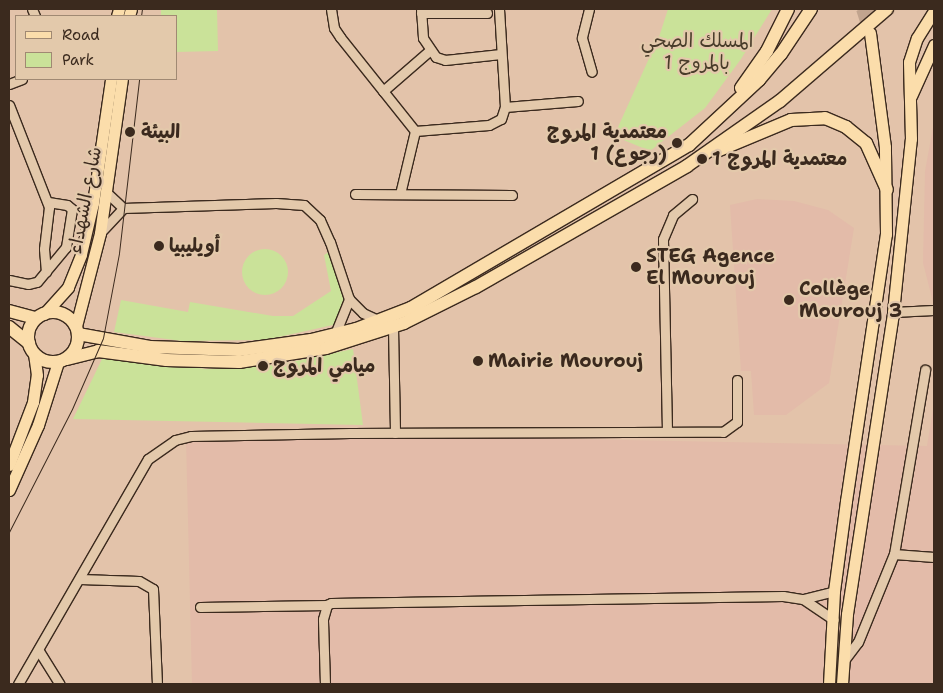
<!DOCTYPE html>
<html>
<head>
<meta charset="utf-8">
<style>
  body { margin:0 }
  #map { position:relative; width:943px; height:693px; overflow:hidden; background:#e3c3aa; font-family:"Shantell Sans","Playpen Sans Arabic",sans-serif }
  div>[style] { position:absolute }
  .built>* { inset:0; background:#e3bba9 }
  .green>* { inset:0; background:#cae299 }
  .round { border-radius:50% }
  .major-tunnel>* { height:11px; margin-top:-5.5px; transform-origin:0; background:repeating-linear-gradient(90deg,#c1a48e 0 11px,transparent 0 16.5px) }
  .highway-tunnel>* { height:12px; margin-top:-6px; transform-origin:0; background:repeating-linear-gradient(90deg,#c1a48e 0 12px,transparent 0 18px) }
  .roads { filter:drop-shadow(1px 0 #3b2a1e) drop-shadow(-1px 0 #3b2a1e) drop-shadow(0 1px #3b2a1e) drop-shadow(0 -1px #3b2a1e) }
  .minor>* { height:9px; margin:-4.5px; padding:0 4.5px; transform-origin:4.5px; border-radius:4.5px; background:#e3c9ab }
  .major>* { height:11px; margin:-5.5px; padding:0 5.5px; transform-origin:5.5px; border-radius:5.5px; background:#fbddab }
  .highway>* { height:12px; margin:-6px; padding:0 6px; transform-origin:6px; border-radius:6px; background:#fbddab }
  .highway>.ring { margin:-6px; padding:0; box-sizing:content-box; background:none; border:12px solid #fbddab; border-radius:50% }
  .tram>* { height:1px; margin:-0.5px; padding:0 0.5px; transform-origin:0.5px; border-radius:0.5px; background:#3b2a1e }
  .dots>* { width:14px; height:14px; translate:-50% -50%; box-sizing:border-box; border:2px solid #e3c9ab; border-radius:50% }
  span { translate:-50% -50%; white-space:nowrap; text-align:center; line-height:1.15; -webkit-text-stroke:4.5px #e3c9ab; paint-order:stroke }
  .park-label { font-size:19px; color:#493c2a }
  .poi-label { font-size:19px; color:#3b2a1e; font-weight:700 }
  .left { translate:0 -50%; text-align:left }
  .right { translate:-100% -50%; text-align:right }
  .street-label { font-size:19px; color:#3b2a1e }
  .frame { position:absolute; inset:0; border:10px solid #3b2a1e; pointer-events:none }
  .legend { position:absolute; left:15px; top:15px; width:162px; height:65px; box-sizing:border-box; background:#e3c9ab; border:1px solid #a08973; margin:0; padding:6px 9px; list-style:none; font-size:15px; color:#3b2a1e }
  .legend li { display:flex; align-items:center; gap:10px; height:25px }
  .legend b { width:25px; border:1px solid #a08973 }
</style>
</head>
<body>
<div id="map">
  <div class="built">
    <i style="clip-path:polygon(934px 122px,934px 306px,923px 263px,925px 171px)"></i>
    <i style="clip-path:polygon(757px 199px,794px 201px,828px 210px,854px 228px,829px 383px,786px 415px,754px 415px,751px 371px,741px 371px,730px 205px)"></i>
    <i style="clip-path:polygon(934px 403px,934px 684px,192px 684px,186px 439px,424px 436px,927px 446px)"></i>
  </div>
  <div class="green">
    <i style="clip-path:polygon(161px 9px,217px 9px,218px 51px,176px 52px,176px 16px,161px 16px)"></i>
    <i style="clip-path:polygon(668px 9px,772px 9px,741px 59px,705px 108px,650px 151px,614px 136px,660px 34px)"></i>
    <i class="round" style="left:242px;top:249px;width:46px;height:46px"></i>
    <i style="clip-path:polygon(329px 252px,344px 301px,342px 311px,333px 325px,265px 340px,182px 341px,114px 332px,121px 300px,188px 312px,190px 302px,273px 316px,293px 316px,331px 291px,324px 255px)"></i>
    <i style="clip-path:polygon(353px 349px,363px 425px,73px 419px,103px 357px,206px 369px,277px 365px)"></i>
  </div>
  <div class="major-tunnel">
    <i style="left:869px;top:9px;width:20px;rotate:87deg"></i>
  </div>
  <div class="highway-tunnel">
    <i style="left:862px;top:9px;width:25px;rotate:72deg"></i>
  </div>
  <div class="roads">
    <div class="minor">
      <i style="left:32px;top:9px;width:8px;rotate:67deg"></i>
      <i style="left:331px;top:9px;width:19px;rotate:81deg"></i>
      <i style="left:334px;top:28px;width:11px;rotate:56deg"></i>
      <i style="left:340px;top:37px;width:120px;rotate:51.4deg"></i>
      <i style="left:415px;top:131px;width:74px;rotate:-4.6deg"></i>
      <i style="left:489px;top:125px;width:13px;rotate:-27deg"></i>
      <i style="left:501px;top:119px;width:13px;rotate:-72deg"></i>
      <i style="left:505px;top:107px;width:98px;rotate:-93.5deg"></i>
      <i style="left:421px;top:9px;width:29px;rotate:86deg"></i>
      <i style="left:423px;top:38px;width:23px;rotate:56deg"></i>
      <i style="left:436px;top:57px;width:9px;rotate:18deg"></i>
      <i style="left:445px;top:60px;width:56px;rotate:-6.1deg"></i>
      <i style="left:589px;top:9px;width:30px;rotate:104deg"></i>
      <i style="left:582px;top:38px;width:35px;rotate:74deg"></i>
      <i style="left:421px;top:13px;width:66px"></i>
      <i style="left:9px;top:84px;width:14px;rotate:-21deg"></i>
      <i style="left:383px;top:91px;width:61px;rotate:-41deg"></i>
      <i style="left:9px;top:105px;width:110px;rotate:68.6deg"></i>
      <i style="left:49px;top:207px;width:42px;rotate:96.8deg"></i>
      <i style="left:44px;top:249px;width:23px;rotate:85deg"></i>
      <i style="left:505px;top:107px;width:73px;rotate:-4.7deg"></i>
      <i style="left:106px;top:192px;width:23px;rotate:43deg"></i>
      <i style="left:123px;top:208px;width:153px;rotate:-1.9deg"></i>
      <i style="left:276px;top:203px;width:28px;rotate:4deg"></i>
      <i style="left:304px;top:205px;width:22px;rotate:43deg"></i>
      <i style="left:320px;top:220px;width:24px;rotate:66deg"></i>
      <i style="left:330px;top:242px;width:60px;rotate:71.6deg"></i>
      <i style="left:349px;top:299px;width:20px;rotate:45deg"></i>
      <i style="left:363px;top:313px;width:19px;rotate:25deg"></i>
      <i style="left:355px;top:194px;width:157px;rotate:0.4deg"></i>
      <i style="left:400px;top:194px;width:65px;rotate:-76.6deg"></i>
      <i style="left:100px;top:233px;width:34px;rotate:-47deg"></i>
      <i style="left:9px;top:280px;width:19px;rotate:12deg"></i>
      <i style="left:28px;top:284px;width:9px;rotate:-13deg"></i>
      <i style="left:37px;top:282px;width:45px;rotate:-50.4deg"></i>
      <i style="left:66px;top:247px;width:38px;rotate:-81deg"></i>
      <i style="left:72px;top:209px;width:6px;rotate:-141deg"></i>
      <i style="left:67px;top:205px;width:19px;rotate:-171deg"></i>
      <i style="left:893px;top:312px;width:41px;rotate:-2.8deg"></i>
      <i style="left:393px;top:327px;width:106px;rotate:88.9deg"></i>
      <i style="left:335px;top:334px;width:38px;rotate:-68deg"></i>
      <i style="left:667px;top:431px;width:192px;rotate:-91.2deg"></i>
      <i style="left:663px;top:239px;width:26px;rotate:-67deg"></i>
      <i style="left:673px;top:215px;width:25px;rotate:-40deg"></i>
      <i style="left:894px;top:554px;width:40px;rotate:4.3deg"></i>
      <i style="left:80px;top:579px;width:59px;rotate:1.9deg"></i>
      <i style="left:139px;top:581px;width:16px;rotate:30deg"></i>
      <i style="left:153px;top:589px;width:95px;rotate:87.6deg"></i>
      <i style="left:803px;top:599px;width:32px;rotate:-14deg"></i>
      <i style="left:200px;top:607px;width:127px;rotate:-0.9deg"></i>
      <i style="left:39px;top:651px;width:39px;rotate:58deg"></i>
      <i style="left:845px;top:659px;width:21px;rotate:-53deg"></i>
      <i style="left:858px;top:642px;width:95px;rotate:-67.8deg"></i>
      <i style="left:894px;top:554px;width:187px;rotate:-80.4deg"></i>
      <i style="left:18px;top:684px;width:260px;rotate:-60deg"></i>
      <i style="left:148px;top:459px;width:33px;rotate:-35deg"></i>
      <i style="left:175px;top:440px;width:16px;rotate:-14deg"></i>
      <i style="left:191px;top:436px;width:159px;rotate:-1.1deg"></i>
      <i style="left:350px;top:433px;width:373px;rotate:-0.2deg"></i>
      <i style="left:723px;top:432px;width:17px;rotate:-36deg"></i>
      <i style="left:737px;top:422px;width:42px;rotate:-90deg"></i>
      <i style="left:325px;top:684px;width:65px;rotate:-91.8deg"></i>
      <i style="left:323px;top:619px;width:15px;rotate:-74deg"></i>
      <i style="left:327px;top:605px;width:4px;rotate:-27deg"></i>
      <i style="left:331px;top:603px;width:452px;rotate:-0.9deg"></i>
      <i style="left:783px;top:596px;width:20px;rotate:9deg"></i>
      <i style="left:803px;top:599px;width:37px;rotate:34deg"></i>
    </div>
    <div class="major">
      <i style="left:117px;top:16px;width:7px;rotate:-74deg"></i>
      <i style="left:129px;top:16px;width:7px;rotate:-74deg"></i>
      <i style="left:911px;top:96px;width:56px;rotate:-65.7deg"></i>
      <i style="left:44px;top:314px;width:36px;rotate:-48deg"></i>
      <i style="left:68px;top:287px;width:35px;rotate:-68deg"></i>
      <i style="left:81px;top:254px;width:52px;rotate:-76.8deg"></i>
      <i style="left:93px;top:203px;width:125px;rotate:-81.7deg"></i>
      <i style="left:76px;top:326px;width:96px;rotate:-75.5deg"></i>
      <i style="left:100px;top:233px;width:156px;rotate:-81.9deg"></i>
      <i style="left:9px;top:465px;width:67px;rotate:-69.1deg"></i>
      <i style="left:33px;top:402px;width:27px;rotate:-82deg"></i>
      <i style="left:37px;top:375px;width:22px;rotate:-98deg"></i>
      <i style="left:9px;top:490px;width:71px;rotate:-66deg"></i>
      <i style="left:38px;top:425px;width:66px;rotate:-72.4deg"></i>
      <i style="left:829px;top:684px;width:93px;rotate:-86.9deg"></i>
      <i style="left:834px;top:591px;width:91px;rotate:-82.4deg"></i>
      <i style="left:846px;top:501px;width:270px;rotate:-81.5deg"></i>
      <i style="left:886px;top:234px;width:87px;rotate:-90.7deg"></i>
      <i style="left:885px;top:147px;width:115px;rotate:-97.5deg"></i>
      <i style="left:842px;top:684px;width:70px;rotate:-85.9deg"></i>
      <i style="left:847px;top:614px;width:305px;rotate:-81.3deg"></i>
      <i style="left:893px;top:312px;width:174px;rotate:-84.1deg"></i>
      <i style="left:911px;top:139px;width:77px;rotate:-91.5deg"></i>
      <i style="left:909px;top:62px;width:25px;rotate:-72deg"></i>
      <i style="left:917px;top:38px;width:32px;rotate:-58deg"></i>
    </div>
    <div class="highway">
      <i style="left:741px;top:88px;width:45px;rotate:-54.9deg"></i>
      <i style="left:767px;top:51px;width:47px;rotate:-63.4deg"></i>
      <i style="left:717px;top:151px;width:80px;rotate:-22.7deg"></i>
      <i style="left:791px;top:120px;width:34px;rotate:-3deg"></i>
      <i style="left:825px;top:118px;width:23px;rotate:23deg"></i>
      <i style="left:846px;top:127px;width:26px;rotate:39deg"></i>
      <i style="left:866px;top:143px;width:51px;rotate:65.9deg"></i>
      <i style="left:9px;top:311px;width:28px;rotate:15deg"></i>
      <i class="ring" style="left:28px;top:312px;width:38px;height:38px"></i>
      <i style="left:9px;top:327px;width:26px;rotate:39deg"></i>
      <i style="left:78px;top:334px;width:73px;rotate:10.2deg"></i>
      <i style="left:150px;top:347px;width:89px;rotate:1.9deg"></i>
      <i style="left:239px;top:350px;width:73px;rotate:-7.9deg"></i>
      <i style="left:311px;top:340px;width:46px;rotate:-13.7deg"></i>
      <i style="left:356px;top:329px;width:59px;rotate:-20.9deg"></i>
      <i style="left:411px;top:308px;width:322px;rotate:-30.4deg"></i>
      <i style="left:689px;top:145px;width:96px;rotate:-42.9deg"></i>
      <i style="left:759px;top:80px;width:34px;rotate:-50deg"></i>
      <i style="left:781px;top:54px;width:54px;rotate:-56.3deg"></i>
      <i style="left:67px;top:359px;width:32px;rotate:-14deg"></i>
      <i style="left:98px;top:351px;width:69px;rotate:7.5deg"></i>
      <i style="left:166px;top:360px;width:73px;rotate:1.6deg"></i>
      <i style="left:239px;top:362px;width:88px;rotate:-9.1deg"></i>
      <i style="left:326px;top:348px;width:82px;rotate:-17.8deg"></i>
      <i style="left:404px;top:323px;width:80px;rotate:-26.6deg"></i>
      <i style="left:476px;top:287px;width:243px;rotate:-29.8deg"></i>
      <i style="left:687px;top:166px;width:113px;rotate:-35deg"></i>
      <i style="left:780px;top:101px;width:141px;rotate:-40.7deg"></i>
    </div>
  </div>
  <div class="tram">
    <i style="left:141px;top:16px;width:7px;rotate:-82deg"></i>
    <i style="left:9px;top:532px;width:138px;rotate:-62.9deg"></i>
    <i style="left:72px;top:409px;width:77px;rotate:-66.4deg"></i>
    <i style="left:103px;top:338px;width:86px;rotate:-79.3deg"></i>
    <i style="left:119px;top:253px;width:175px;rotate:-83.4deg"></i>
  </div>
  <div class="dots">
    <i style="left:130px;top:132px;background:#3b2a1e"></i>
    <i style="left:677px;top:143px;background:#3b2a1e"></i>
    <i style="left:702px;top:159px;background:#3b2a1e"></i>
    <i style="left:159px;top:246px;background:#3b2a1e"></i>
    <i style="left:636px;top:267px;background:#3b2a1e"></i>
    <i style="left:789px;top:300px;background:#3b2a1e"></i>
    <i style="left:478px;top:361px;background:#3b2a1e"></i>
    <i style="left:263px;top:366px;background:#3b2a1e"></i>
  </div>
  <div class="park-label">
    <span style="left:697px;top:52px">المسلك الصحي<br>بالمروج 1</span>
  </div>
  <div class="poi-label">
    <span class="left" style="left:141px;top:132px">البيئة</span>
    <span class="right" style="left:667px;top:143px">معتمدية المروج<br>1 (رجوع)</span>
    <span class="left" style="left:712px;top:159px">معتمدية المروج 1</span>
    <span class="left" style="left:169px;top:246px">أويليبيا</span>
    <span class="left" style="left:646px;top:267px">STEG Agence<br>El Mourouj</span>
    <span class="left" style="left:799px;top:300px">Collège<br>Mourouj 3</span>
    <span class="left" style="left:488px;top:361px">Mairie Mourouj</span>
    <span class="left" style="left:273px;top:366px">ميامي المروج</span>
  </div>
  <div class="street-label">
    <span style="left:85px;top:200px;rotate:-79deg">شارع الشهداء</span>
  </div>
  <div class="frame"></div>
  <ul class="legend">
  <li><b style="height:6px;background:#fbddab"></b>Road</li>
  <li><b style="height:14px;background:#cae299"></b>Park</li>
  </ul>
</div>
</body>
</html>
